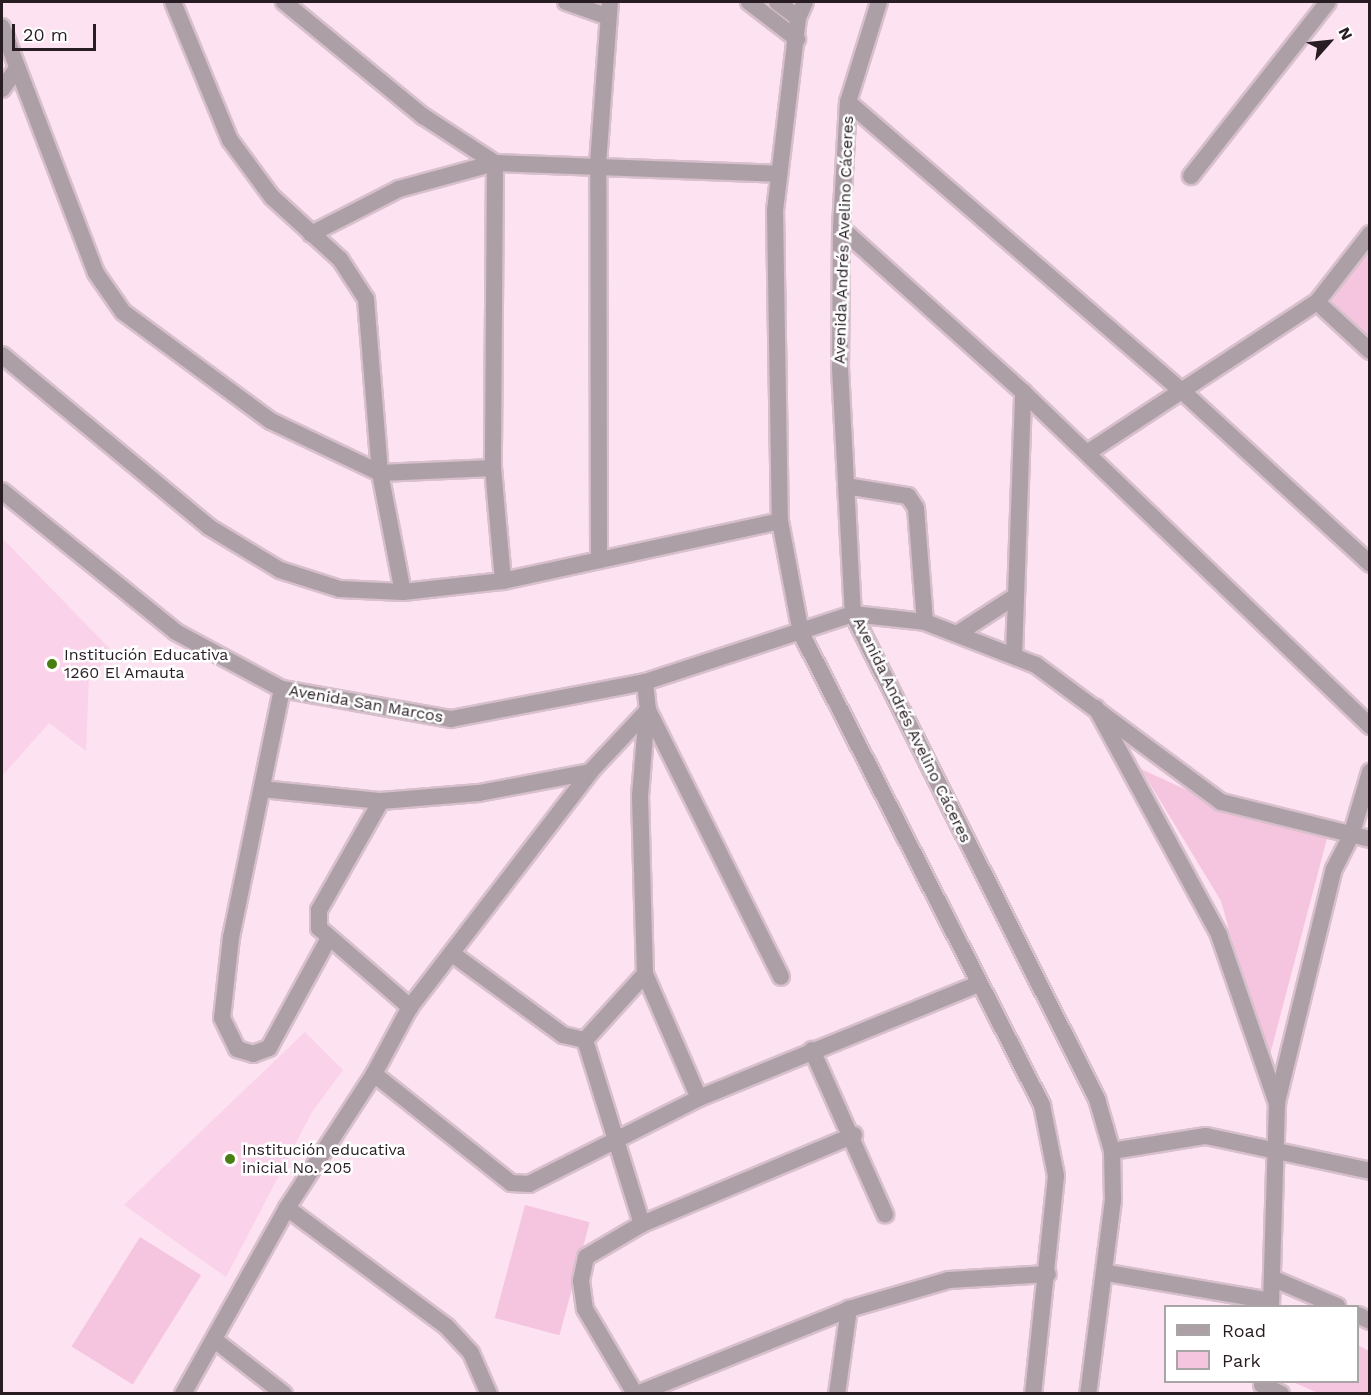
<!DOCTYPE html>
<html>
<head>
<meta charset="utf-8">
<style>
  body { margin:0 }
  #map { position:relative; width:1371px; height:1395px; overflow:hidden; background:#fde2f1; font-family:"Work Sans",sans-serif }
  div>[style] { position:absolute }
  .built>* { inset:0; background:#fad2e9 }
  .green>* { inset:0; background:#f5c5e0; transform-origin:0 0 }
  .roads { filter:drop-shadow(2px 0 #d7bfcc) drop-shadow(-2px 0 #d7bfcc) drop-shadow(0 2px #d7bfcc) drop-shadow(0 -2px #d7bfcc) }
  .service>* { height:16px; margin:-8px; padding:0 8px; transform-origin:8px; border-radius:8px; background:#ad9fa6 }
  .minor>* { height:16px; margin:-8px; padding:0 8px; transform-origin:8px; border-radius:8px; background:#ad9fa6 }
  .tertiary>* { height:16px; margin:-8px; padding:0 8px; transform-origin:8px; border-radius:8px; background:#ad9fa6 }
  .dots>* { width:16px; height:16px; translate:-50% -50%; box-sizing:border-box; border:3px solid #fff; border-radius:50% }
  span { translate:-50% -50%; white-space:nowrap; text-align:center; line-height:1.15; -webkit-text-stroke:5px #fff; paint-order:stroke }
  .street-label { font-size:16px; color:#281d23 }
  .poi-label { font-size:16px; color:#281d23 }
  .left { translate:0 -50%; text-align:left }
  .frame { position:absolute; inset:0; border:3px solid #281d23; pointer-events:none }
  .legend { position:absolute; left:1164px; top:1305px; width:195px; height:78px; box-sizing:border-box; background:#fff; border:2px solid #a9a5a7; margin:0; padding:8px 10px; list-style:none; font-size:18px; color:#281d23 }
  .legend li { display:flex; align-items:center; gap:12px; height:30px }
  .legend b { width:30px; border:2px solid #a9a5a7 }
  .north { position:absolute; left:1299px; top:12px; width:60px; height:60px; -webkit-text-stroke:4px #fff; paint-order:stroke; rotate:63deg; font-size:16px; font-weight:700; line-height:24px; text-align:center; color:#281d23 }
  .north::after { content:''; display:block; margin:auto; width:21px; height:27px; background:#281d23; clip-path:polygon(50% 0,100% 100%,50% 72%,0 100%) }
  .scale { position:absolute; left:12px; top:24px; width:84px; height:27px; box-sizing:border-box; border:3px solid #281d23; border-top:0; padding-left:8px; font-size:18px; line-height:21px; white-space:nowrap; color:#281d23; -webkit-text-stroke:4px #fff; paint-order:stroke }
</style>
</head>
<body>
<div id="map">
  <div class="built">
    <i style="clip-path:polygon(2px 538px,115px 654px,89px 675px,86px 751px,49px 723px,2px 776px)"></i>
    <i style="clip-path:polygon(305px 1032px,343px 1070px,312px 1112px,226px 1277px,124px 1205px)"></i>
  </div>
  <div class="green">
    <i style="clip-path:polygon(1369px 250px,1369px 337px,1332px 301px)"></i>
    <i style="clip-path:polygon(1141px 769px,1226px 808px,1330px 827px,1267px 1066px,1221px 901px)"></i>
    <i style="left:525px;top:1205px;width:67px;height:117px;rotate:15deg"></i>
    <i style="left:140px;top:1237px;width:72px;height:129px;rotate:32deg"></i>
    <i style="clip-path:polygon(1358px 1345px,1369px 1351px,1369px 1393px,1318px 1393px,1293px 1382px,1358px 1382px)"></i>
  </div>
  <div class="roads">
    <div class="service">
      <i style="left:1191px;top:176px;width:221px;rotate:-51.8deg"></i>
      <i style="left:846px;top:486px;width:63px;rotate:9.2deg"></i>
      <i style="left:908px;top:496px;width:14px;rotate:56deg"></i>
      <i style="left:916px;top:508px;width:114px;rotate:85.5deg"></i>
    </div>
    <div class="minor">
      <i style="left:173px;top:2px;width:149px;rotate:67.6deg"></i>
      <i style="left:230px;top:140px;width:71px;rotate:53.6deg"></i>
      <i style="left:272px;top:197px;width:92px;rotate:42.4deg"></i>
      <i style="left:340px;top:259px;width:48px;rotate:57deg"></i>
      <i style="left:366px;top:299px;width:175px;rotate:85.4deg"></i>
      <i style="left:380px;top:473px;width:121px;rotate:79.1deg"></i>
      <i style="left:284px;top:2px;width:180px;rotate:39.4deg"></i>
      <i style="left:423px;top:116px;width:86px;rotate:33.1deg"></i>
      <i style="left:495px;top:163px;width:305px;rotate:90.4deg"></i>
      <i style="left:493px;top:468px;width:113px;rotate:84.9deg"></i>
      <i style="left:566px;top:2px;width:42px;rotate:19.3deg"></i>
      <i style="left:749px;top:2px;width:61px;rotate:37.6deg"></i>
      <i style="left:777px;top:2px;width:26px;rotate:37deg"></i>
      <i style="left:2px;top:27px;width:263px;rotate:69.1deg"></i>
      <i style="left:96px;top:273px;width:47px;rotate:55.3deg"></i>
      <i style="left:123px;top:312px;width:184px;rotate:36.4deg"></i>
      <i style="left:271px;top:421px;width:121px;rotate:25.5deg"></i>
      <i style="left:380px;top:473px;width:113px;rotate:-2.5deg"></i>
      <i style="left:2px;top:89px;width:26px;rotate:-54deg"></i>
      <i style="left:848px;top:102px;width:440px;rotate:40.9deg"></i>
      <i style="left:1181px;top:390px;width:257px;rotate:42.6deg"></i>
      <i style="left:841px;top:228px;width:245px;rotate:42deg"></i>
      <i style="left:1023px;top:392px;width:482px;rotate:43.9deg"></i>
      <i style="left:311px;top:234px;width:99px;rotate:-27.1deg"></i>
      <i style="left:399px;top:189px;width:99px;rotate:-15.2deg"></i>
      <i style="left:495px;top:163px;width:282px;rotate:2.2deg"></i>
      <i style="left:1317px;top:302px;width:72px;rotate:42.8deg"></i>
      <i style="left:2px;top:355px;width:269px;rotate:39.7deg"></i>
      <i style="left:209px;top:527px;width:83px;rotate:31.2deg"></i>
      <i style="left:280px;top:570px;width:63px;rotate:17.6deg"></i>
      <i style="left:340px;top:589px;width:63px;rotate:2.7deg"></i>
      <i style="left:403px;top:592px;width:101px;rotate:-6.3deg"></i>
      <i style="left:503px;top:581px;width:283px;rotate:-12.2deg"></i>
      <i style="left:1087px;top:453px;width:275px;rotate:-33.3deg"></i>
      <i style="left:1317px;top:302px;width:86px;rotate:-52.1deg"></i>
      <i style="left:599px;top:560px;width:396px;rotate:-90.1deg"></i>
      <i style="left:598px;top:164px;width:162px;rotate:-85.8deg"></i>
      <i style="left:853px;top:614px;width:72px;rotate:6.3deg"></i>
      <i style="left:925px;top:622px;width:119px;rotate:21.2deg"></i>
      <i style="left:1036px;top:665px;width:230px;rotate:36.5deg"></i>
      <i style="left:1221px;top:802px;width:154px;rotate:13.9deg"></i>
      <i style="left:957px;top:634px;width:70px;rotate:-32.8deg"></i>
      <i style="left:1014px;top:655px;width:263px;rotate:-88deg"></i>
      <i style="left:645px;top:682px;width:28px;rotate:84deg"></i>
      <i style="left:648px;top:710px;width:298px;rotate:63.5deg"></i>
      <i style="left:282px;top:689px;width:253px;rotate:101.6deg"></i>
      <i style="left:231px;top:937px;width:81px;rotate:96.3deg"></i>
      <i style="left:222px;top:1018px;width:34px;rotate:64deg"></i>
      <i style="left:237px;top:1049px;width:17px;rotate:17deg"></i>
      <i style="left:253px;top:1054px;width:17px;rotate:-21deg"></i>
      <i style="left:269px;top:1048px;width:123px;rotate:-61.4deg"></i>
      <i style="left:1096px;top:708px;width:258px;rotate:61.5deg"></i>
      <i style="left:1219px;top:935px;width:178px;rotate:71deg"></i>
      <i style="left:1277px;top:1103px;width:203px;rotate:91.7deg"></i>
      <i style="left:647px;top:711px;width:85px;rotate:94.7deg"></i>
      <i style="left:640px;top:796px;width:178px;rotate:88.4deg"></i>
      <i style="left:645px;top:974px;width:135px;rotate:66.5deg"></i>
      <i style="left:262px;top:789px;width:120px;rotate:5.8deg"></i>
      <i style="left:381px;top:801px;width:98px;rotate:-4.7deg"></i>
      <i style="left:479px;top:793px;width:113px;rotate:-10.7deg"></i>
      <i style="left:381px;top:801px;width:125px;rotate:119.6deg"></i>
      <i style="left:319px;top:910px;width:18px;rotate:90deg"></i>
      <i style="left:319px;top:928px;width:121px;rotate:41deg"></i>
      <i style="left:454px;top:955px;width:135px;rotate:36.3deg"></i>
      <i style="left:563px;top:1035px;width:23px;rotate:13deg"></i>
      <i style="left:585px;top:1040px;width:193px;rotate:72.8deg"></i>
      <i style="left:642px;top:1224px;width:65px;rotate:149.5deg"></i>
      <i style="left:586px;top:1257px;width:25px;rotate:102deg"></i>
      <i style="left:581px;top:1281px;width:28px;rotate:82deg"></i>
      <i style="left:585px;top:1309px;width:99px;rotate:59.5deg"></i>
      <i style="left:585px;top:1040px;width:89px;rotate:-47.7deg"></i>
      <i style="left:812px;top:1050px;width:180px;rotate:66deg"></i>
      <i style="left:374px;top:1074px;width:175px;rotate:38.5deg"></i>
      <i style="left:511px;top:1183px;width:18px;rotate:3deg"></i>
      <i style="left:529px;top:1184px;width:191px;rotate:-26.8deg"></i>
      <i style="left:699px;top:1098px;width:301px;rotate:-22.2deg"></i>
      <i style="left:1277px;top:1102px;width:240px;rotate:-76.3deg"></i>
      <i style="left:1334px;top:869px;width:37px;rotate:-63deg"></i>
      <i style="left:1351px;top:836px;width:67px;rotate:-73.5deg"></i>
      <i style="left:1112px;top:1151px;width:95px;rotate:-9.1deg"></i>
      <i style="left:1206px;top:1136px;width:168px;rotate:12deg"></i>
      <i style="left:287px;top:1208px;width:199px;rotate:36.6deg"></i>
      <i style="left:447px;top:1327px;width:35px;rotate:47deg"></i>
      <i style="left:471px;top:1353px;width:45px;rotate:66.3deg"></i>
      <i style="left:642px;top:1224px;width:230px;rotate:-22.8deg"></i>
      <i style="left:1107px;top:1273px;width:166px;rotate:9.7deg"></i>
      <i style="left:1274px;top:1279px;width:69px;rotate:23.2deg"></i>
      <i style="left:1358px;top:1315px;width:13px;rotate:27deg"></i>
      <i style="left:216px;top:1341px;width:86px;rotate:37.9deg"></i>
      <i style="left:1262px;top:1385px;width:21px;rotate:25deg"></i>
      <i style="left:183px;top:1394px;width:213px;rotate:-60.8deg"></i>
      <i style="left:287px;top:1208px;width:160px;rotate:-57deg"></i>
      <i style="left:374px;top:1074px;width:76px;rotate:-61.8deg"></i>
      <i style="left:410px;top:1007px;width:296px;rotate:-52.5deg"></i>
      <i style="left:590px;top:772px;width:85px;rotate:-46.9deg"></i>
      <i style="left:637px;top:1394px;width:228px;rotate:-21.8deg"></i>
      <i style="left:849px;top:1309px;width:104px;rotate:-16.2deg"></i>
      <i style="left:949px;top:1280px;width:99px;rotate:-3.5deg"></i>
      <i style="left:837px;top:1394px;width:86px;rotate:-82deg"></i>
    </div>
    <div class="tertiary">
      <i style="left:805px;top:2px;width:17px;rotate:114deg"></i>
      <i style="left:798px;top:18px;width:193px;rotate:96.8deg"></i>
      <i style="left:775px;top:210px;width:311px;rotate:89.1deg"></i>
      <i style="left:780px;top:521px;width:114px;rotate:79.4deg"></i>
      <i style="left:801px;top:633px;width:530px;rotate:62.95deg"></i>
      <i style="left:1042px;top:1105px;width:72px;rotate:78.8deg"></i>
      <i style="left:1056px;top:1176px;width:219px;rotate:96deg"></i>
      <i style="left:879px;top:2px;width:105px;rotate:107.2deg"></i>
      <i style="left:848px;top:102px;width:126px;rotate:93.2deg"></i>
      <i style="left:841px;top:228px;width:140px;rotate:90.4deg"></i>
      <i style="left:840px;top:368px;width:246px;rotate:87deg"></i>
      <i style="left:853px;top:614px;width:543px;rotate:63.29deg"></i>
      <i style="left:1097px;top:1099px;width:54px;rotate:73.9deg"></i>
      <i style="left:1112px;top:1151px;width:49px;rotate:88.8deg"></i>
      <i style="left:1113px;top:1200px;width:196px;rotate:97.3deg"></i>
      <i style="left:2px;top:491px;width:224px;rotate:39deg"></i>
      <i style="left:176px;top:632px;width:120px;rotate:28.3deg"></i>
      <i style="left:282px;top:689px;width:172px;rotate:10.1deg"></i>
      <i style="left:451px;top:719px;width:197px;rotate:-10.8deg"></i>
      <i style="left:645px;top:682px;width:219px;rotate:-18.1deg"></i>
    </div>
  </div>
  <div class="dots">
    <i style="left:52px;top:664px;background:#497e12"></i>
    <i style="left:230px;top:1159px;background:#497e12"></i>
  </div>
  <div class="street-label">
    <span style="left:844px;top:240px;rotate:-88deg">Avenida Andrés Avelino Cáceres</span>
    <span style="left:366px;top:704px;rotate:10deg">Avenida San Marcos</span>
    <span style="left:912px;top:730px;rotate:64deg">Avenida Andrés Avelino Cáceres</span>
  </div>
  <div class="poi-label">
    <span class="left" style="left:64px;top:664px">Institución Educativa<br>1260 El Amauta</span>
    <span class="left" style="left:242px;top:1159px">Institución educativa<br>inicial No. 205</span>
  </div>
  <div class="frame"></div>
  <ul class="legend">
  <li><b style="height:8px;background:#ad9fa6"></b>Road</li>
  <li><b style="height:16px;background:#f5c5e0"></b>Park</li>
  </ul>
  <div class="north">N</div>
  <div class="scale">20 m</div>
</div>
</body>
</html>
